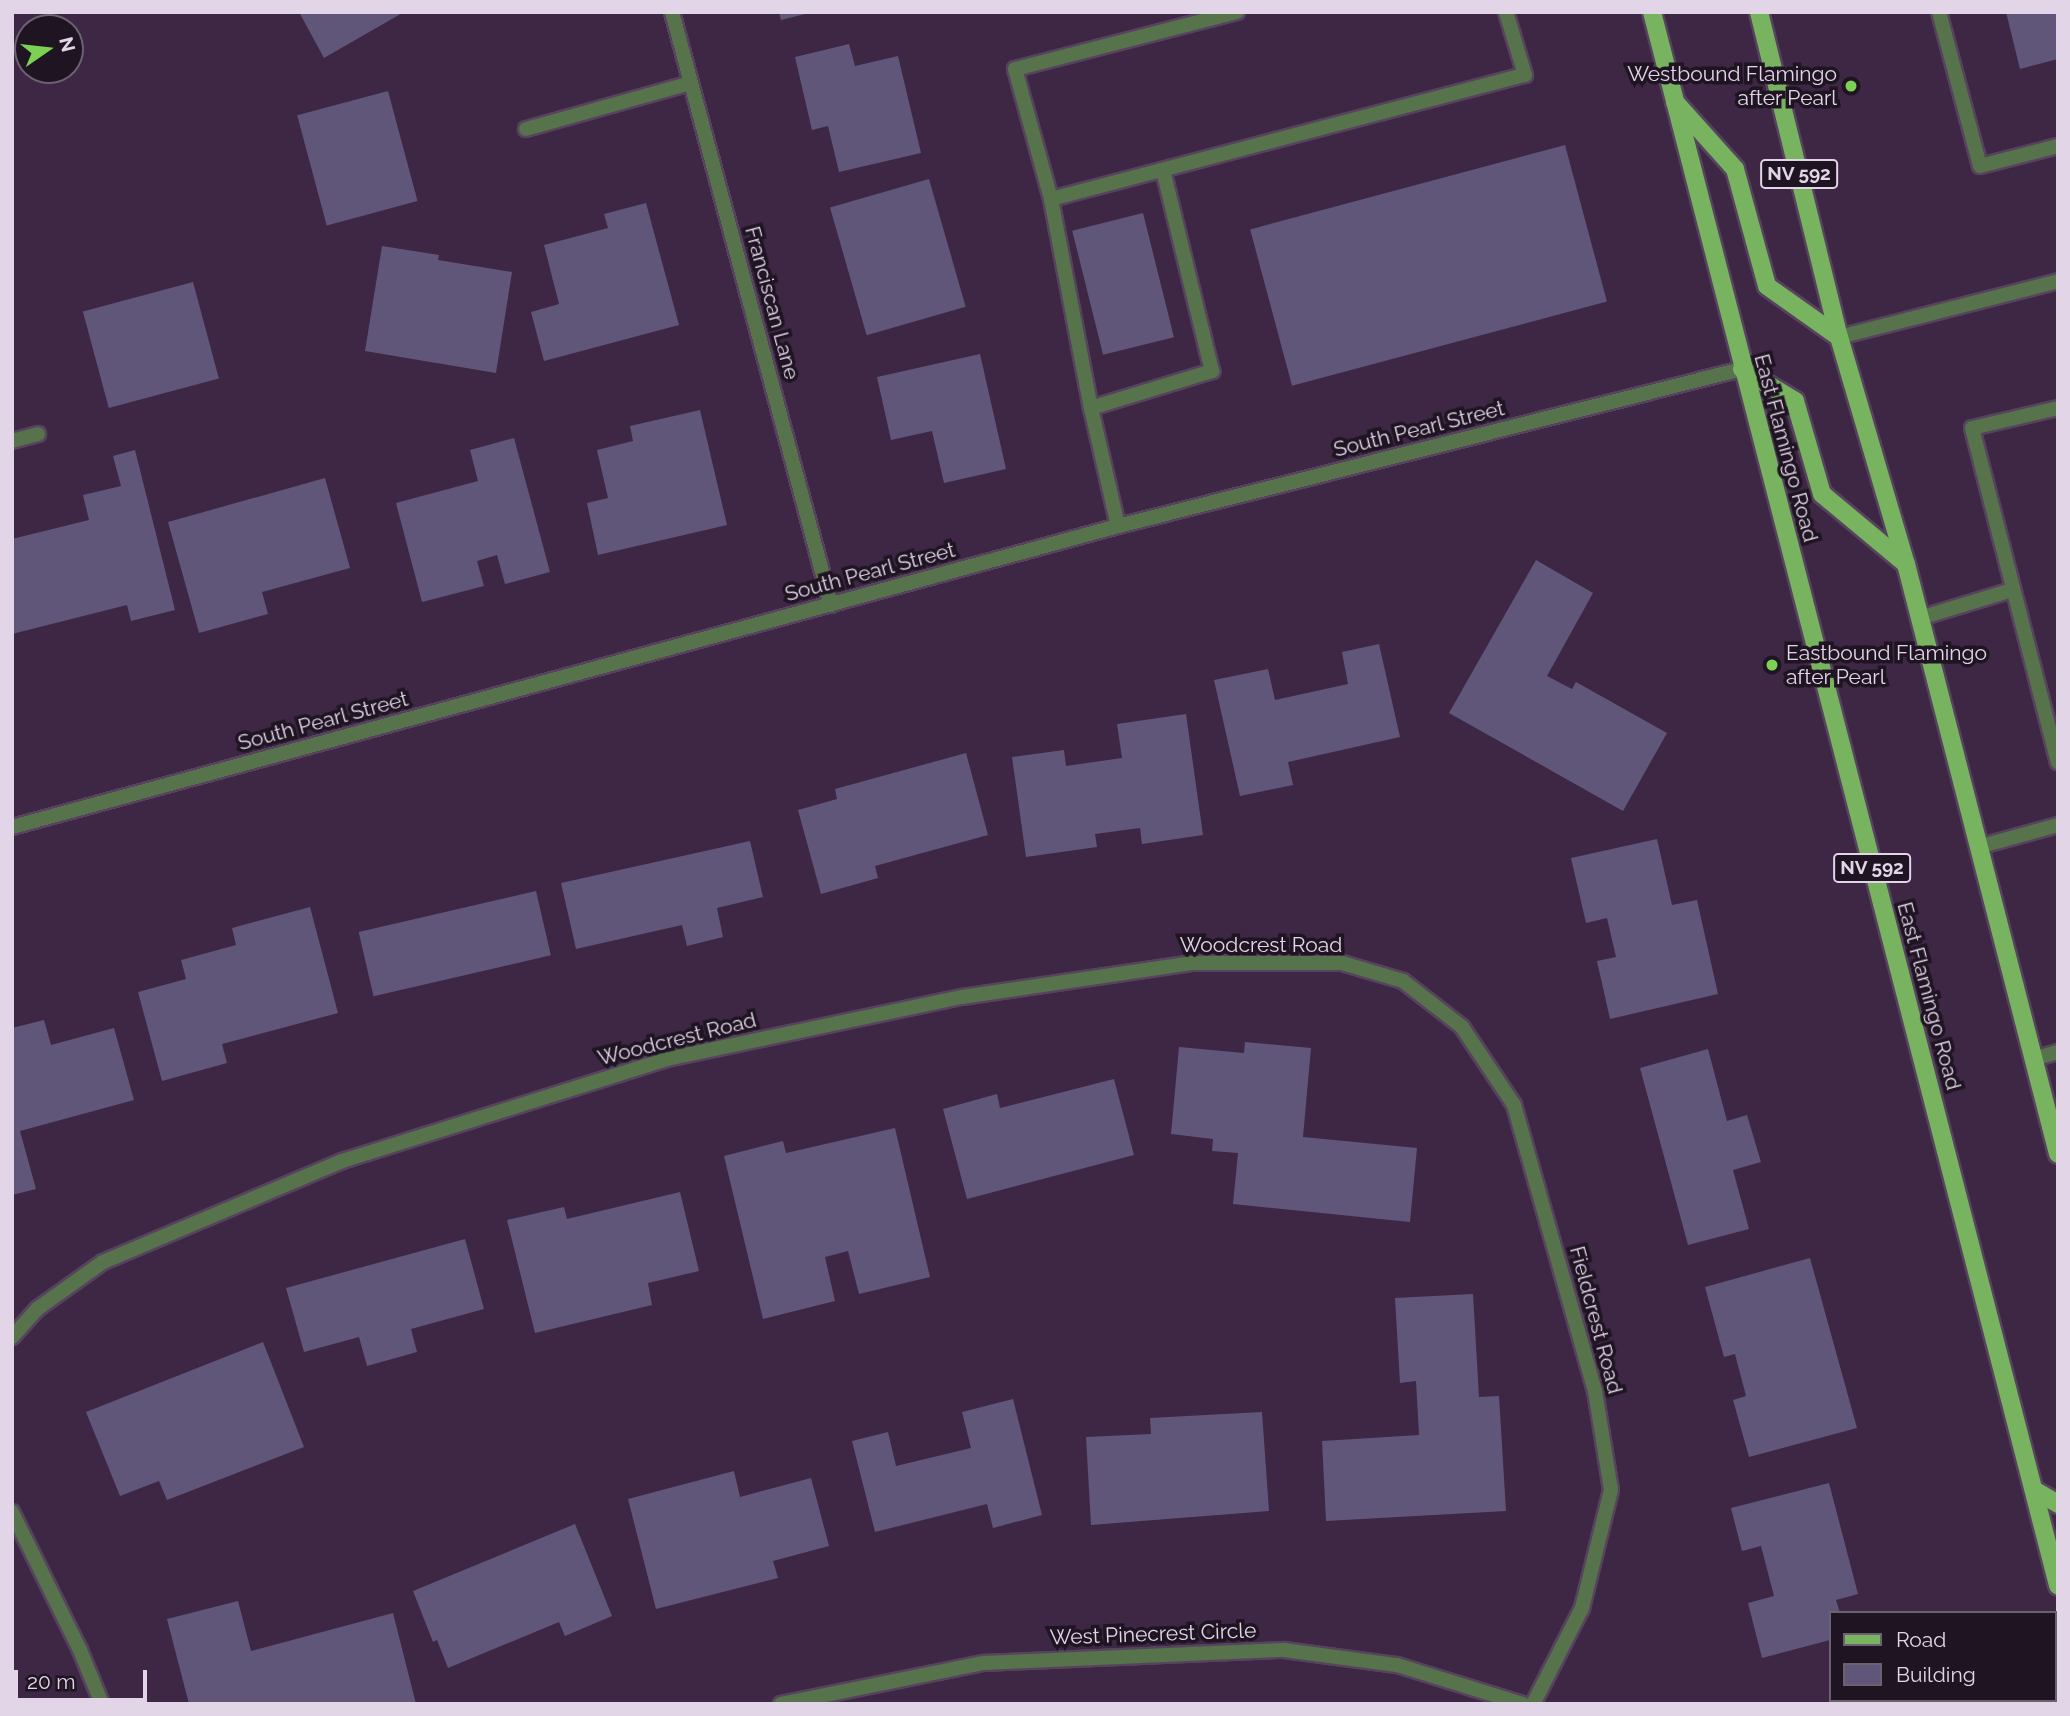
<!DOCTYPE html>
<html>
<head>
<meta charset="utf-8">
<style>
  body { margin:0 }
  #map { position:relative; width:2070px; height:1716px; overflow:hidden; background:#3d2744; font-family:Raleway,sans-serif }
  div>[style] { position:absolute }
  .building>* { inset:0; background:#60567a; transform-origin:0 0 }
  .roads { filter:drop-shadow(2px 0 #57435e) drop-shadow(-2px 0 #57435e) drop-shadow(0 2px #57435e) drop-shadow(0 -2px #57435e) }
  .service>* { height:14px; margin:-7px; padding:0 7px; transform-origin:7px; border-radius:7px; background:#56734b }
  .minor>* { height:14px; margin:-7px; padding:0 7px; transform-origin:7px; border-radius:7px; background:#56734b }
  .tertiary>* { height:14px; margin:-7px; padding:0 7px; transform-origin:7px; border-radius:7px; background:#56734b }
  .primary>* { height:18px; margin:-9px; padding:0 9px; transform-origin:9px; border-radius:9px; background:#78b360 }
  .dots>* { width:19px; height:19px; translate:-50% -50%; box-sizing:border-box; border:4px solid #1e1422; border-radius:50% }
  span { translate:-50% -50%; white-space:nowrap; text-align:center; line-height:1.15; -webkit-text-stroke:7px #1e1422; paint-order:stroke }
  .shield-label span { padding:2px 5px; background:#1e1422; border:2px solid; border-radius:5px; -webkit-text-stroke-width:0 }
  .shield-label { font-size:19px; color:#e2d5e7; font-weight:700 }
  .poi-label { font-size:21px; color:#e2d5e7 }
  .right { translate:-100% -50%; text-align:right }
  .left { translate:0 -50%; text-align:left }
  .street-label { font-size:21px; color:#e2d5e7 }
  .frame { position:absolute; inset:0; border:14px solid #e2d5e7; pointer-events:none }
  .legend { position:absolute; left:1829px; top:1611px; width:228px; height:91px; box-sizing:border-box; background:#1e1422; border:2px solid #6c6171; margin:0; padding:9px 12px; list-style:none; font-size:21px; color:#e2d5e7 }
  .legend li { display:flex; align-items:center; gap:14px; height:35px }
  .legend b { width:35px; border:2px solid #6c6171 }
  .north { position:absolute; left:14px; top:14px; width:70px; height:70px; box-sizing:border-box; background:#1e1422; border:2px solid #6c6171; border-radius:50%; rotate:76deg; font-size:19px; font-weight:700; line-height:28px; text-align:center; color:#e2d5e7 }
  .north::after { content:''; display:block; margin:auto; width:24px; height:32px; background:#7cd155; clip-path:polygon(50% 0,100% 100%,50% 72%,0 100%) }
  .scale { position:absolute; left:14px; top:1670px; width:133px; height:32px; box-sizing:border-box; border:4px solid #e2d5e7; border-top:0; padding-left:9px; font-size:21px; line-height:24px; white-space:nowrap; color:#e2d5e7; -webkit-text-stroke:5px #1e1422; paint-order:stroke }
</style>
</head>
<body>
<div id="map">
  <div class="building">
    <i style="clip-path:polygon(299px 12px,404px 12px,324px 58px)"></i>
    <i style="clip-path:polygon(779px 12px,809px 12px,809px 13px,781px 20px)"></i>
    <i style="clip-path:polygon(2006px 12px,2058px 12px,2058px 59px,2020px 69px)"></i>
    <i style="clip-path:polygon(849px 44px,855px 66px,898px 56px,921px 153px,839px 172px,828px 126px,812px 130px,795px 57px)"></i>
    <i style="left:388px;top:91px;width:114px;height:94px;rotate:75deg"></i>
    <i style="left:1565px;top:145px;width:162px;height:326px;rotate:75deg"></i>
    <i style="left:929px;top:179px;width:133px;height:103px;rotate:74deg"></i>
    <i style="clip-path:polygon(646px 203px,679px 325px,544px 361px,531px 312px,559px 304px,544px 245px,608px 228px,604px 214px)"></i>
    <i style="left:1143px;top:213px;width:128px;height:73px;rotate:76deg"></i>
    <i style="clip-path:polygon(382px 246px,439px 255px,438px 260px,512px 272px,496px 373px,365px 351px)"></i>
    <i style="left:193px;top:282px;width:100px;height:114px;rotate:75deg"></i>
    <i style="clip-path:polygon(980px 354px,1006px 469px,944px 483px,932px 431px,891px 440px,877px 377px)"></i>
    <i style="clip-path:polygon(700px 410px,727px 525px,598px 555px,587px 503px,608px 498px,597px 450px,633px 441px,630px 426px)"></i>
    <i style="clip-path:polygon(514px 438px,550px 572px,505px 584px,497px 555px,477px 561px,484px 586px,422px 602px,396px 503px,478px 481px,470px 450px)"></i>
    <i style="clip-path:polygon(135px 450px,175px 610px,131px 621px,127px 605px,12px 634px,12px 539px,89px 520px,83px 495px,121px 486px,113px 456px)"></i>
    <i style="clip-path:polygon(325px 478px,350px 568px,262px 592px,268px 614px,199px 633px,168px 522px)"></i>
    <i style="clip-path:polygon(1536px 560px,1593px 593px,1547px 676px,1572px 689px,1576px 682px,1667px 733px,1623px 811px,1449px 713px)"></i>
    <i style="clip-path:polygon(1379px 644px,1400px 737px,1288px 762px,1293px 785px,1240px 796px,1214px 680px,1268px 669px,1275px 700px,1348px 684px,1342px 652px)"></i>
    <i style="clip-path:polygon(1186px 714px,1203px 835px,1142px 844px,1140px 828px,1095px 834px,1097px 847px,1026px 857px,1012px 757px,1064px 750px,1066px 766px,1122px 758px,1117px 724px)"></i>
    <i style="clip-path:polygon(966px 753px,988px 835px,875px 866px,878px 878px,821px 894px,798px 810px,837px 799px,835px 789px)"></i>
    <i style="clip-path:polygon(1657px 839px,1672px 905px,1697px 900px,1718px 994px,1610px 1019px,1597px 961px,1616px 957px,1607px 918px,1586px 923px,1571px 858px)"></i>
    <i style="clip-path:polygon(750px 841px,763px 897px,717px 908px,723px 937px,687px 946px,682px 925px,576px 949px,561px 883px)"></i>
    <i style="left:536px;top:891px;width:66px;height:182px;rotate:77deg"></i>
    <i style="clip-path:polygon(310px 907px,338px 1013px,222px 1044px,227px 1063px,162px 1081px,138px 992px,186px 979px,181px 960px,236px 945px,232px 928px)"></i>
    <i style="clip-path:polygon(44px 1020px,51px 1045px,114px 1028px,134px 1100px,20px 1131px,36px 1189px,12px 1195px,12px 1028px)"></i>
    <i style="clip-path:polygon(1245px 1042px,1311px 1048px,1303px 1137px,1417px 1148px,1410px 1222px,1233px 1204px,1238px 1153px,1212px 1151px,1213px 1139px,1171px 1134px,1179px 1047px,1244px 1053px)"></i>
    <i style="clip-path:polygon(1708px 1049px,1727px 1121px,1747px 1115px,1761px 1162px,1733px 1170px,1749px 1229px,1688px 1245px,1640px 1068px)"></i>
    <i style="clip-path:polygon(1114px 1079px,1134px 1155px,967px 1199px,943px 1109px,997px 1094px,1000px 1108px)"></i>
    <i style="clip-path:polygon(895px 1128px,930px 1277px,859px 1294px,848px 1251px,825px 1257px,835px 1301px,763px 1319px,724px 1156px,783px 1141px,786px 1153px)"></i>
    <i style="clip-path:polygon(680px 1192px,699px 1271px,648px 1283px,652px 1305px,535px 1333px,507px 1220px,564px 1207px,567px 1219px)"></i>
    <i style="clip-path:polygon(465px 1239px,484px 1309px,411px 1329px,417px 1352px,367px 1366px,359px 1337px,304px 1352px,286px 1288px)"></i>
    <i style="clip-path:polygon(1810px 1258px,1857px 1428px,1749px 1457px,1733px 1400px,1746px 1396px,1735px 1354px,1724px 1357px,1705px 1287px)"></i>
    <i style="clip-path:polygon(1473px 1294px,1479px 1397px,1499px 1396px,1506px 1511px,1326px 1521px,1322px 1441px,1419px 1435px,1416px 1381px,1400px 1383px,1395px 1298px)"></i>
    <i style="clip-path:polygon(263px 1342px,304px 1447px,167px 1500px,159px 1481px,120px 1496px,86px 1412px)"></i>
    <i style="clip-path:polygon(1013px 1399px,1042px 1515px,993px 1528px,987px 1504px,875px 1532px,852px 1441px,888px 1432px,896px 1466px,971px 1448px,962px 1412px)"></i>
    <i style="clip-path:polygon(1262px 1412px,1269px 1511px,1091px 1525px,1086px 1437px,1151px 1434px,1150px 1418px)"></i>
    <i style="clip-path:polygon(734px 1471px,740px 1497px,811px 1478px,829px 1546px,773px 1561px,778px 1578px,656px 1609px,628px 1499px)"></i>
    <i style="clip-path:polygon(1829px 1483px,1858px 1594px,1836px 1600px,1840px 1613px,1830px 1613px,1830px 1640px,1762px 1658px,1748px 1603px,1774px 1596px,1761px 1546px,1742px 1551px,1731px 1508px)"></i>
    <i style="clip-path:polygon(575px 1524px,612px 1616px,565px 1636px,559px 1622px,448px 1668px,437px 1640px,433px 1642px,413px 1591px)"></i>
    <i style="clip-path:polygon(238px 1601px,251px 1651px,393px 1613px,416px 1704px,189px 1704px,167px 1619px)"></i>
  </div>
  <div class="roads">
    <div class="service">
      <i style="left:1237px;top:12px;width:229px;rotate:165.6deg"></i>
      <i style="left:1015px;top:69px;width:135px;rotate:74.5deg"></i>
      <i style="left:1051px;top:199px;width:490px;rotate:-14.7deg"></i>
      <i style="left:1525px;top:75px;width:66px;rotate:-106.8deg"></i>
      <i style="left:1939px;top:12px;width:159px;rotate:75.1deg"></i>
      <i style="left:1980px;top:166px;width:81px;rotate:-14.4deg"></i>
      <i style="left:1051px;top:199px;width:213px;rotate:79.2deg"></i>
      <i style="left:2058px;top:408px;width:88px;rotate:166.9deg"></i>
      <i style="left:1972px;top:428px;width:345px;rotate:75.6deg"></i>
      <i style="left:1118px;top:526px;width:121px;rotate:-102.9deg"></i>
      <i style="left:1091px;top:408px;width:127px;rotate:-17deg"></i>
      <i style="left:1212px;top:371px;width:207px;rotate:-103.7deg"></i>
      <i style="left:1920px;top:618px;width:96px;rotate:-16.9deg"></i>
      <i style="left:1978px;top:847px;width:83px;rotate:-15.4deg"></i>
      <i style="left:2033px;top:1059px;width:26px;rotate:-16deg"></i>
    </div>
    <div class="minor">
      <i style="left:672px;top:12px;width:614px;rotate:74.99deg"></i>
      <i style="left:526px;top:129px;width:171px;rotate:-15.6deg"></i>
      <i style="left:12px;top:441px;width:27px;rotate:-15deg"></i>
      <i style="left:12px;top:1337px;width:38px;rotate:-48deg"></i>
      <i style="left:37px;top:1309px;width:81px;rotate:-35.5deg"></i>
      <i style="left:103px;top:1262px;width:259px;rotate:-22.9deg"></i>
      <i style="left:342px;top:1161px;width:341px;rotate:-17.4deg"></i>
      <i style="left:667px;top:1059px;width:301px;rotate:-11.9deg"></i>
      <i style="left:962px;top:997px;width:232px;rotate:-8.4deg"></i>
      <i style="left:1192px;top:963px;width:150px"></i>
      <i style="left:1342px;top:963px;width:64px;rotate:16.4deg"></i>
      <i style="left:1403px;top:981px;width:75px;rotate:37.9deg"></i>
      <i style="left:1462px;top:1027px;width:94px;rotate:56.3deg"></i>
      <i style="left:1514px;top:1105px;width:297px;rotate:74.2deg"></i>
      <i style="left:1595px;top:1391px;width:100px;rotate:80.8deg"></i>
      <i style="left:1611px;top:1490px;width:122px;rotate:103.8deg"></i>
      <i style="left:1582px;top:1608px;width:108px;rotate:117deg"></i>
      <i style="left:12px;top:1512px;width:154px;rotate:63.8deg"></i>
      <i style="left:80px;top:1650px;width:58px;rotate:67.8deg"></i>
      <i style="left:2054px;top:1697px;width:4px"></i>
      <i style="left:781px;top:1704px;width:206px;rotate:-11.5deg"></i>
      <i style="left:983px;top:1663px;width:301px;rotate:-2.5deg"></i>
      <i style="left:1284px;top:1650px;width:114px;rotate:7.6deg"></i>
      <i style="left:1397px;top:1665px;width:132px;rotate:17.2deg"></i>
      <i style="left:1946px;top:1704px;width:16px;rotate:-15deg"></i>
    </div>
    <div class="tertiary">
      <i style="left:1839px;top:337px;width:226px;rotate:-14.3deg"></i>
      <i style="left:12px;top:827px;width:1146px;rotate:-15.22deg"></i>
      <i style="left:1118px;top:526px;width:643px;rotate:-14.12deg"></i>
    </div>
    <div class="primary">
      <i style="left:1652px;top:12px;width:1625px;rotate:75.53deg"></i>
      <i style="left:1759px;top:12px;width:335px;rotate:76.2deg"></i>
      <i style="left:1839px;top:337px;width:237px;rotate:73.6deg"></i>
      <i style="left:1906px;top:564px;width:609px;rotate:75.55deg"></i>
      <i style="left:1675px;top:102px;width:90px;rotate:48.2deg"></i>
      <i style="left:1735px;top:169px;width:121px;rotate:74.7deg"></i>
      <i style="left:1767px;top:286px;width:88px;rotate:35.3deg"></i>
      <i style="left:1742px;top:369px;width:62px;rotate:31.1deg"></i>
      <i style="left:1795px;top:401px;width:97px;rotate:73.8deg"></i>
      <i style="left:1822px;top:494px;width:109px;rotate:39.8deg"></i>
      <i style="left:2034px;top:1490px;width:28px;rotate:30deg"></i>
    </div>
  </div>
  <div class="dots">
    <i style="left:1851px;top:86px;background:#7cd155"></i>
    <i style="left:1772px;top:665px;background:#7cd155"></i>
  </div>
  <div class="shield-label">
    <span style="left:1799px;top:174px">NV 592</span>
    <span style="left:1872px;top:868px">NV 592</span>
  </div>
  <div class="poi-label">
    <span class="right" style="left:1837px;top:86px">Westbound Flamingo<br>after Pearl</span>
    <span class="left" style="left:1786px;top:665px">Eastbound Flamingo<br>after Pearl</span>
  </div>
  <div class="street-label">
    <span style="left:772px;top:303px;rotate:75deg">Franciscan Lane</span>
    <span style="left:1419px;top:429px;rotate:-14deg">South Pearl Street</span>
    <span style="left:1786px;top:448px;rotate:75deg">East Flamingo Road</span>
    <span style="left:870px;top:572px;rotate:-15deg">South Pearl Street</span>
    <span style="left:323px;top:721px;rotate:-15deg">South Pearl Street</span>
    <span style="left:1261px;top:945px">Woodcrest Road</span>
    <span style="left:1929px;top:996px;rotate:75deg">East Flamingo Road</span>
    <span style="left:677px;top:1039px;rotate:-14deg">Woodcrest Road</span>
    <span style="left:1596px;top:1320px;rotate:75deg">Fieldcrest Road</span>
    <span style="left:1153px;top:1634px;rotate:-2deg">West Pinecrest Circle</span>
  </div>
  <div class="frame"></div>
  <ul class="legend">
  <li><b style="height:9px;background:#78b360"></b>Road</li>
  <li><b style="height:19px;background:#60567a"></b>Building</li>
  </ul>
  <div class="north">N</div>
  <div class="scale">20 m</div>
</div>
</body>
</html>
